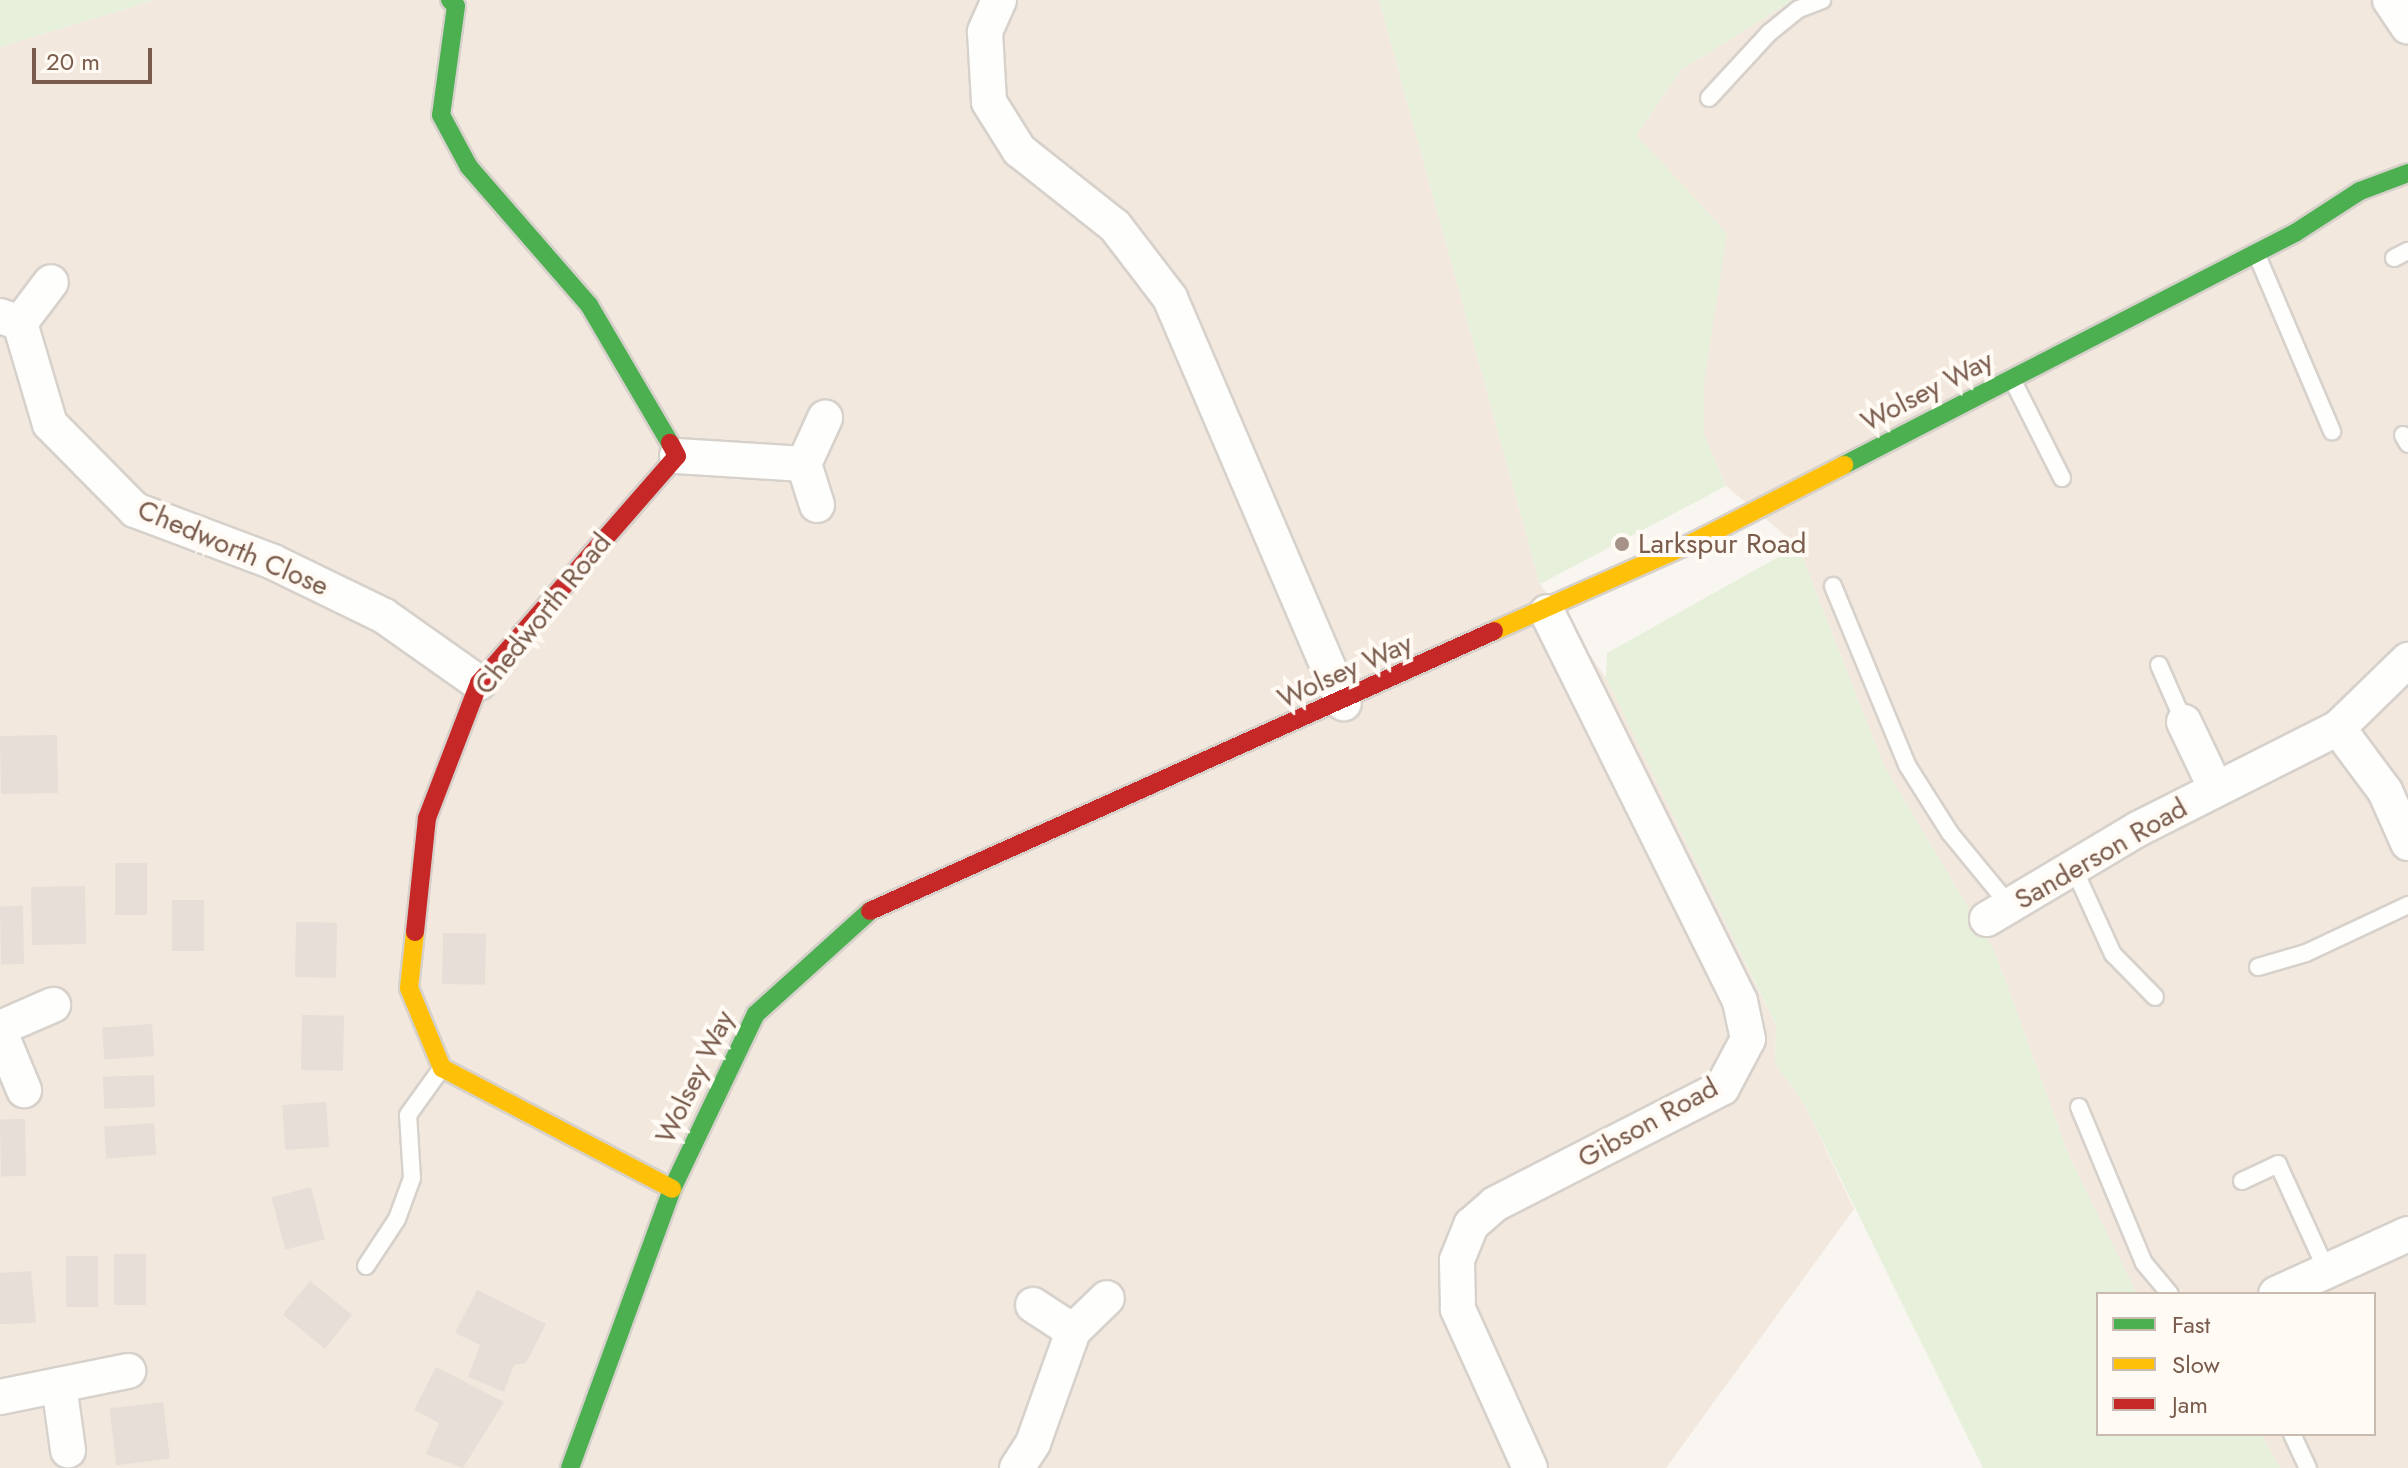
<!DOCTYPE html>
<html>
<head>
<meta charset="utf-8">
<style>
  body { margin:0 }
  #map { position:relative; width:2408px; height:1468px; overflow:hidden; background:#f9f5f0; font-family:Jost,sans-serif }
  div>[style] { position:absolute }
  .residential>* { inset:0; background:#f2e8de }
  .green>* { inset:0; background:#e7f0db }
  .building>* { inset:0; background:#e6ded7; transform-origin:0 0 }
  .roads { filter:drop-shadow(2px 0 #d7d1cb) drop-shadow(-2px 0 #d7d1cb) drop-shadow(0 2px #d7d1cb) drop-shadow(0 -2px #d7d1cb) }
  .lane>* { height:16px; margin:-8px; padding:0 8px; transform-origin:8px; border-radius:8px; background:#fefefd }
  .street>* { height:34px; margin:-17px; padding:0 17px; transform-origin:17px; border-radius:17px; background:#fefefd }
  .fast>* { height:18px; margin:-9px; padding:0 9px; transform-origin:9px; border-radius:9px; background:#4caf50 }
  .slow>* { height:18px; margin:-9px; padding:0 9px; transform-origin:9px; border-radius:9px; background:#ffc107 }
  .jam>* { height:18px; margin:-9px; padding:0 9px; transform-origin:9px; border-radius:9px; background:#c62828 }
  .dots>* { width:22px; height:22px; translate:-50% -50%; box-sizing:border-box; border:4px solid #fffaf3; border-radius:50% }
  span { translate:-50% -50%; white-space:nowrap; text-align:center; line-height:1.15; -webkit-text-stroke:8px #fffaf3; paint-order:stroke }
  .street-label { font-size:28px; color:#7a5c4d }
  .poi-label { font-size:28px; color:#7a5c4d }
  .left { translate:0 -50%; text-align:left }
  .legend { position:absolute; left:2096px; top:1292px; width:280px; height:144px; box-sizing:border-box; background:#fffaf3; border:2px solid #cabbb1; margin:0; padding:10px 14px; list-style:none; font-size:24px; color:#7a5c4d }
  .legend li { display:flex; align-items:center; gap:16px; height:40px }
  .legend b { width:40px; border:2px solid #cabbb1 }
  .scale { position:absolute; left:32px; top:48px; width:120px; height:36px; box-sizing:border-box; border:4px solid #7a5c4d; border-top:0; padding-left:10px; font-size:24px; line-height:28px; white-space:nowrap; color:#7a5c4d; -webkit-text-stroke:6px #fffaf3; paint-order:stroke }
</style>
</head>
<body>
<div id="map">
  <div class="residential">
    <i style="clip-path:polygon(155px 0,1379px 0,1540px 584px,1606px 678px,1776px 1026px,1775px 1063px,1804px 1104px,1854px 1209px,1666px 1468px,0 1468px,0 47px)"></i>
    <i style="clip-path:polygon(1793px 0,2408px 0,2408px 1468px,2280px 1468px,2261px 1434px,2374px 1434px,2374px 1294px,2137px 1294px,2069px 1156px,1995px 952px,1884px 766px,1798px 546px,1726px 486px,1704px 435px,1704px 383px,1636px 135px,1681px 70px)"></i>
  </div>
  <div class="green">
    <i style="clip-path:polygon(0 0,155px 0,0 47px)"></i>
    <i style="clip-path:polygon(1379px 0,1793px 0,1681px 70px,1636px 135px,1727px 233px,1704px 383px,1704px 435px,1726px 486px,1540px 584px)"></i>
    <i style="clip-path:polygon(1798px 546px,1884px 766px,1995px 952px,2069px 1156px,2137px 1294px,2098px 1294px,2098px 1434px,2261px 1434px,2280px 1468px,1983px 1468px,1804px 1104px,1775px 1063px,1776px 1025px,1606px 678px,1607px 653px)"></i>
  </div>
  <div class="building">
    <i style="left:57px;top:735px;width:58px;height:57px;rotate:89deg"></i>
    <i style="left:147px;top:863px;width:52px;height:32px;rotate:90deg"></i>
    <i style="left:85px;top:886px;width:58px;height:54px;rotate:89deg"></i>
    <i style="left:172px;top:900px;width:32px;height:51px"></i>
    <i style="left:23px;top:906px;width:58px;height:23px;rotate:89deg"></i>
    <i style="left:296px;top:922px;width:41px;height:55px;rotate:1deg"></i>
    <i style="left:443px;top:933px;width:43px;height:51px;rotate:1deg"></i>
    <i style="left:302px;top:1015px;width:42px;height:55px;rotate:1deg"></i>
    <i style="left:152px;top:1024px;width:32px;height:50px;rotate:86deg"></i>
    <i style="left:154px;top:1075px;width:32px;height:51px;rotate:88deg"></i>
    <i style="left:326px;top:1102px;width:45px;height:44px;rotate:86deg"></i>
    <i style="left:25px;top:1119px;width:57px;height:25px;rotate:89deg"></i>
    <i style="left:154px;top:1123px;width:32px;height:50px;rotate:86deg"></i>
    <i style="left:311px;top:1187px;width:54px;height:41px;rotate:75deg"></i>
    <i style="left:114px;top:1254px;width:32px;height:51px"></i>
    <i style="left:66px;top:1256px;width:32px;height:51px"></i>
    <i style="clip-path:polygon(31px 1271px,36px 1323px,0 1324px,0 1273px)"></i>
    <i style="left:310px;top:1281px;width:54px;height:43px;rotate:39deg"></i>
    <i style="clip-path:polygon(477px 1290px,546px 1324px,526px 1363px,514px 1365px,504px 1392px,468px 1377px,480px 1345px,455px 1333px)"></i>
    <i style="clip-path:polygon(436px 1367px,504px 1402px,463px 1468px,426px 1454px,439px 1423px,414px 1410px)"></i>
    <i style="left:163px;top:1402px;width:57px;height:54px;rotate:83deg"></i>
  </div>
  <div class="roads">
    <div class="lane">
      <i style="left:1709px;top:98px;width:88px;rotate:-47.3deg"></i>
      <i style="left:1769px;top:33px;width:38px;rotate:-39deg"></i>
      <i style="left:1799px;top:9px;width:25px;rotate:-21deg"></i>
      <i style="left:2256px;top:253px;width:194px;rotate:66.9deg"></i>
      <i style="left:2394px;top:258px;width:16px;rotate:-27deg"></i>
      <i style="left:2012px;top:379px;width:111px;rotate:63.2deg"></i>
      <i style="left:2403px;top:435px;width:10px;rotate:61deg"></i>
      <i style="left:1833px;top:586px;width:194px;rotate:67.5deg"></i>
      <i style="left:1907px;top:765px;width:80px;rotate:57.7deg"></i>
      <i style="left:1950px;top:833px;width:94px;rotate:50.6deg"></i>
      <i style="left:2159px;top:665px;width:62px;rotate:66.3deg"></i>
      <i style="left:2074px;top:869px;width:94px;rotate:65.4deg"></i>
      <i style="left:2113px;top:954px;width:60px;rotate:45.7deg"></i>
      <i style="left:2258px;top:967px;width:50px;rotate:-16.3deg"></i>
      <i style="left:2306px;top:953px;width:113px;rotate:-25.2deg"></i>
      <i style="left:2079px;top:1107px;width:169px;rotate:67.4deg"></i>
      <i style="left:2144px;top:1263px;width:40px;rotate:50deg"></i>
      <i style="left:2242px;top:1181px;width:40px;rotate:-25deg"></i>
      <i style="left:2278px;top:1164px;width:118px;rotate:65.4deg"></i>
      <i style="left:366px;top:1266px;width:56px;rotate:-56.6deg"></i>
      <i style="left:397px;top:1219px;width:44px;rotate:-69.9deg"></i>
      <i style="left:412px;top:1178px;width:63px;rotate:-93.6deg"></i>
      <i style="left:408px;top:1115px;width:57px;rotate:-54.3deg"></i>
      <i style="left:2292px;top:1434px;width:38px;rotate:65deg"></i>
    </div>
    <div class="street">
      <i style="left:999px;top:0;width:35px;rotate:114deg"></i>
      <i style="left:985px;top:32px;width:70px;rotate:86.7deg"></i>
      <i style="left:989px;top:102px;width:57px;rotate:58deg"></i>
      <i style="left:1019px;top:150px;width:122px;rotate:38.4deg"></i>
      <i style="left:1115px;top:226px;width:91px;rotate:52.6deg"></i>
      <i style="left:1170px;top:298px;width:441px;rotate:66.8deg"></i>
      <i style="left:2390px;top:0;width:32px;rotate:56deg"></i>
      <i style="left:0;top:316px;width:21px;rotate:19deg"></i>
      <i style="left:20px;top:323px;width:105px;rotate:73.5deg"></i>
      <i style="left:50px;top:424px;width:121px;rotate:45.3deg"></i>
      <i style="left:135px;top:510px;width:147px;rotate:20.6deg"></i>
      <i style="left:273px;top:562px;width:123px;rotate:25.9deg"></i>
      <i style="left:384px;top:616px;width:116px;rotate:35.2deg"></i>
      <i style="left:20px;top:323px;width:51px;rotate:-52.9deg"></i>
      <i style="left:677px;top:456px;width:127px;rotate:3.6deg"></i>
      <i style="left:804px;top:464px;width:43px;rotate:72.4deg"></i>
      <i style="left:804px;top:464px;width:51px;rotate:-65.5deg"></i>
      <i style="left:2184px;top:722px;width:74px;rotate:64.5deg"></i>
      <i style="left:2338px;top:728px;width:79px;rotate:53.3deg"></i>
      <i style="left:2385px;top:791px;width:57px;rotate:66.1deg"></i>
      <i style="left:1987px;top:919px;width:176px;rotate:-30.8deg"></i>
      <i style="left:2138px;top:829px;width:224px;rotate:-26.8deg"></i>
      <i style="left:2338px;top:728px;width:98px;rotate:-44.2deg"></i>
      <i style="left:0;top:1028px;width:58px;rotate:-23.5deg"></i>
      <i style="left:0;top:1032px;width:63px;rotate:67.5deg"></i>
      <i style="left:2276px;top:1294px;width:145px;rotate:-24.4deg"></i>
      <i style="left:1033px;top:1305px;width:48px;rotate:33deg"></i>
      <i style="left:59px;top:1385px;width:66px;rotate:82.1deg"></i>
      <i style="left:0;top:1397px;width:131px;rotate:-11.5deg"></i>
      <i style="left:1017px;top:1468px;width:30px;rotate:-57deg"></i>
      <i style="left:1033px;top:1443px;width:119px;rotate:-70.3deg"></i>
      <i style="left:1073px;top:1331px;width:47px;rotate:-44.1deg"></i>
      <i style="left:1530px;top:1468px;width:175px;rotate:-114.4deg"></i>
      <i style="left:1458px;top:1309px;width:49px;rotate:-91.2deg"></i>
      <i style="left:1457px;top:1260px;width:38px;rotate:-68deg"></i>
      <i style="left:1471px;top:1225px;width:32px;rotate:-41deg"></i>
      <i style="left:1495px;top:1204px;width:255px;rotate:-27.1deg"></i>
      <i style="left:1722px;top:1088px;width:55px;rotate:-62deg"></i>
      <i style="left:1748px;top:1039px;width:39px;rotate:-102deg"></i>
      <i style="left:1740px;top:1001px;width:434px;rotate:-116.4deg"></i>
    </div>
    <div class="fast">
      <i style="left:450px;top:0;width:8px;rotate:45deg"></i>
      <i style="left:456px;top:6px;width:110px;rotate:97.8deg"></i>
      <i style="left:441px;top:115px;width:59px;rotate:61.7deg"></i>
      <i style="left:469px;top:167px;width:183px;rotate:49deg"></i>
      <i style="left:589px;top:305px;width:160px;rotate:59.6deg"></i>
      <i style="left:1844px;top:465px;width:507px;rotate:-27.22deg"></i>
      <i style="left:2295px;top:233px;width:77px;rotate:-32.9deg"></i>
      <i style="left:2360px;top:191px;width:51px;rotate:-20.6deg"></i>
      <i style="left:570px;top:1468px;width:297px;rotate:-69.9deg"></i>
      <i style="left:672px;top:1189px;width:194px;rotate:-64.4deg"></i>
      <i style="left:756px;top:1014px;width:154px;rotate:-42.1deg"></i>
    </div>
    <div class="slow">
      <i style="left:1494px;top:631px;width:219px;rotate:-24deg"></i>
      <i style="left:1694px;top:542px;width:169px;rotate:-27.2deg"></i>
      <i style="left:415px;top:932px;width:56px;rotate:96.1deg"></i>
      <i style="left:409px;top:988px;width:87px;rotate:67.6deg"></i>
      <i style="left:442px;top:1068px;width:260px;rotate:27.7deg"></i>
    </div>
    <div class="jam">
      <i style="left:870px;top:911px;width:684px;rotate:-24.17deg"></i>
      <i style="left:415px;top:932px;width:115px;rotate:-84deg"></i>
      <i style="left:427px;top:818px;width:145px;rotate:-68.9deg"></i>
      <i style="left:479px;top:683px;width:301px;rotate:-48.9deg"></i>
      <i style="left:677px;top:456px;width:15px;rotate:-118deg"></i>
    </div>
  </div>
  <div class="dots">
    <i style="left:1622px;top:544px;background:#a69286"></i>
  </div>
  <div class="street-label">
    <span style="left:1927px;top:391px;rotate:-27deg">Wolsey Way</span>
    <span style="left:233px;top:548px;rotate:23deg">Chedworth Close</span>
    <span style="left:543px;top:614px;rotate:-51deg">Chedworth Road</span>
    <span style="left:1345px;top:671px;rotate:-24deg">Wolsey Way</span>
    <span style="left:2101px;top:854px;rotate:-30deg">Sanderson Road</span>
    <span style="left:695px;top:1077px;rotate:-64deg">Wolsey Way</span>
    <span style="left:1648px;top:1123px;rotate:-29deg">Gibson Road</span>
  </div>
  <div class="poi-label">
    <span class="left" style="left:1638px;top:544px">Larkspur Road</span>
  </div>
  <ul class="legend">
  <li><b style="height:10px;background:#4caf50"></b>Fast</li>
  <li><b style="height:10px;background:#ffc107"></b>Slow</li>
  <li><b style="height:10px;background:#c62828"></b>Jam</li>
  </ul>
  <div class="scale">20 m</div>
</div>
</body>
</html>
